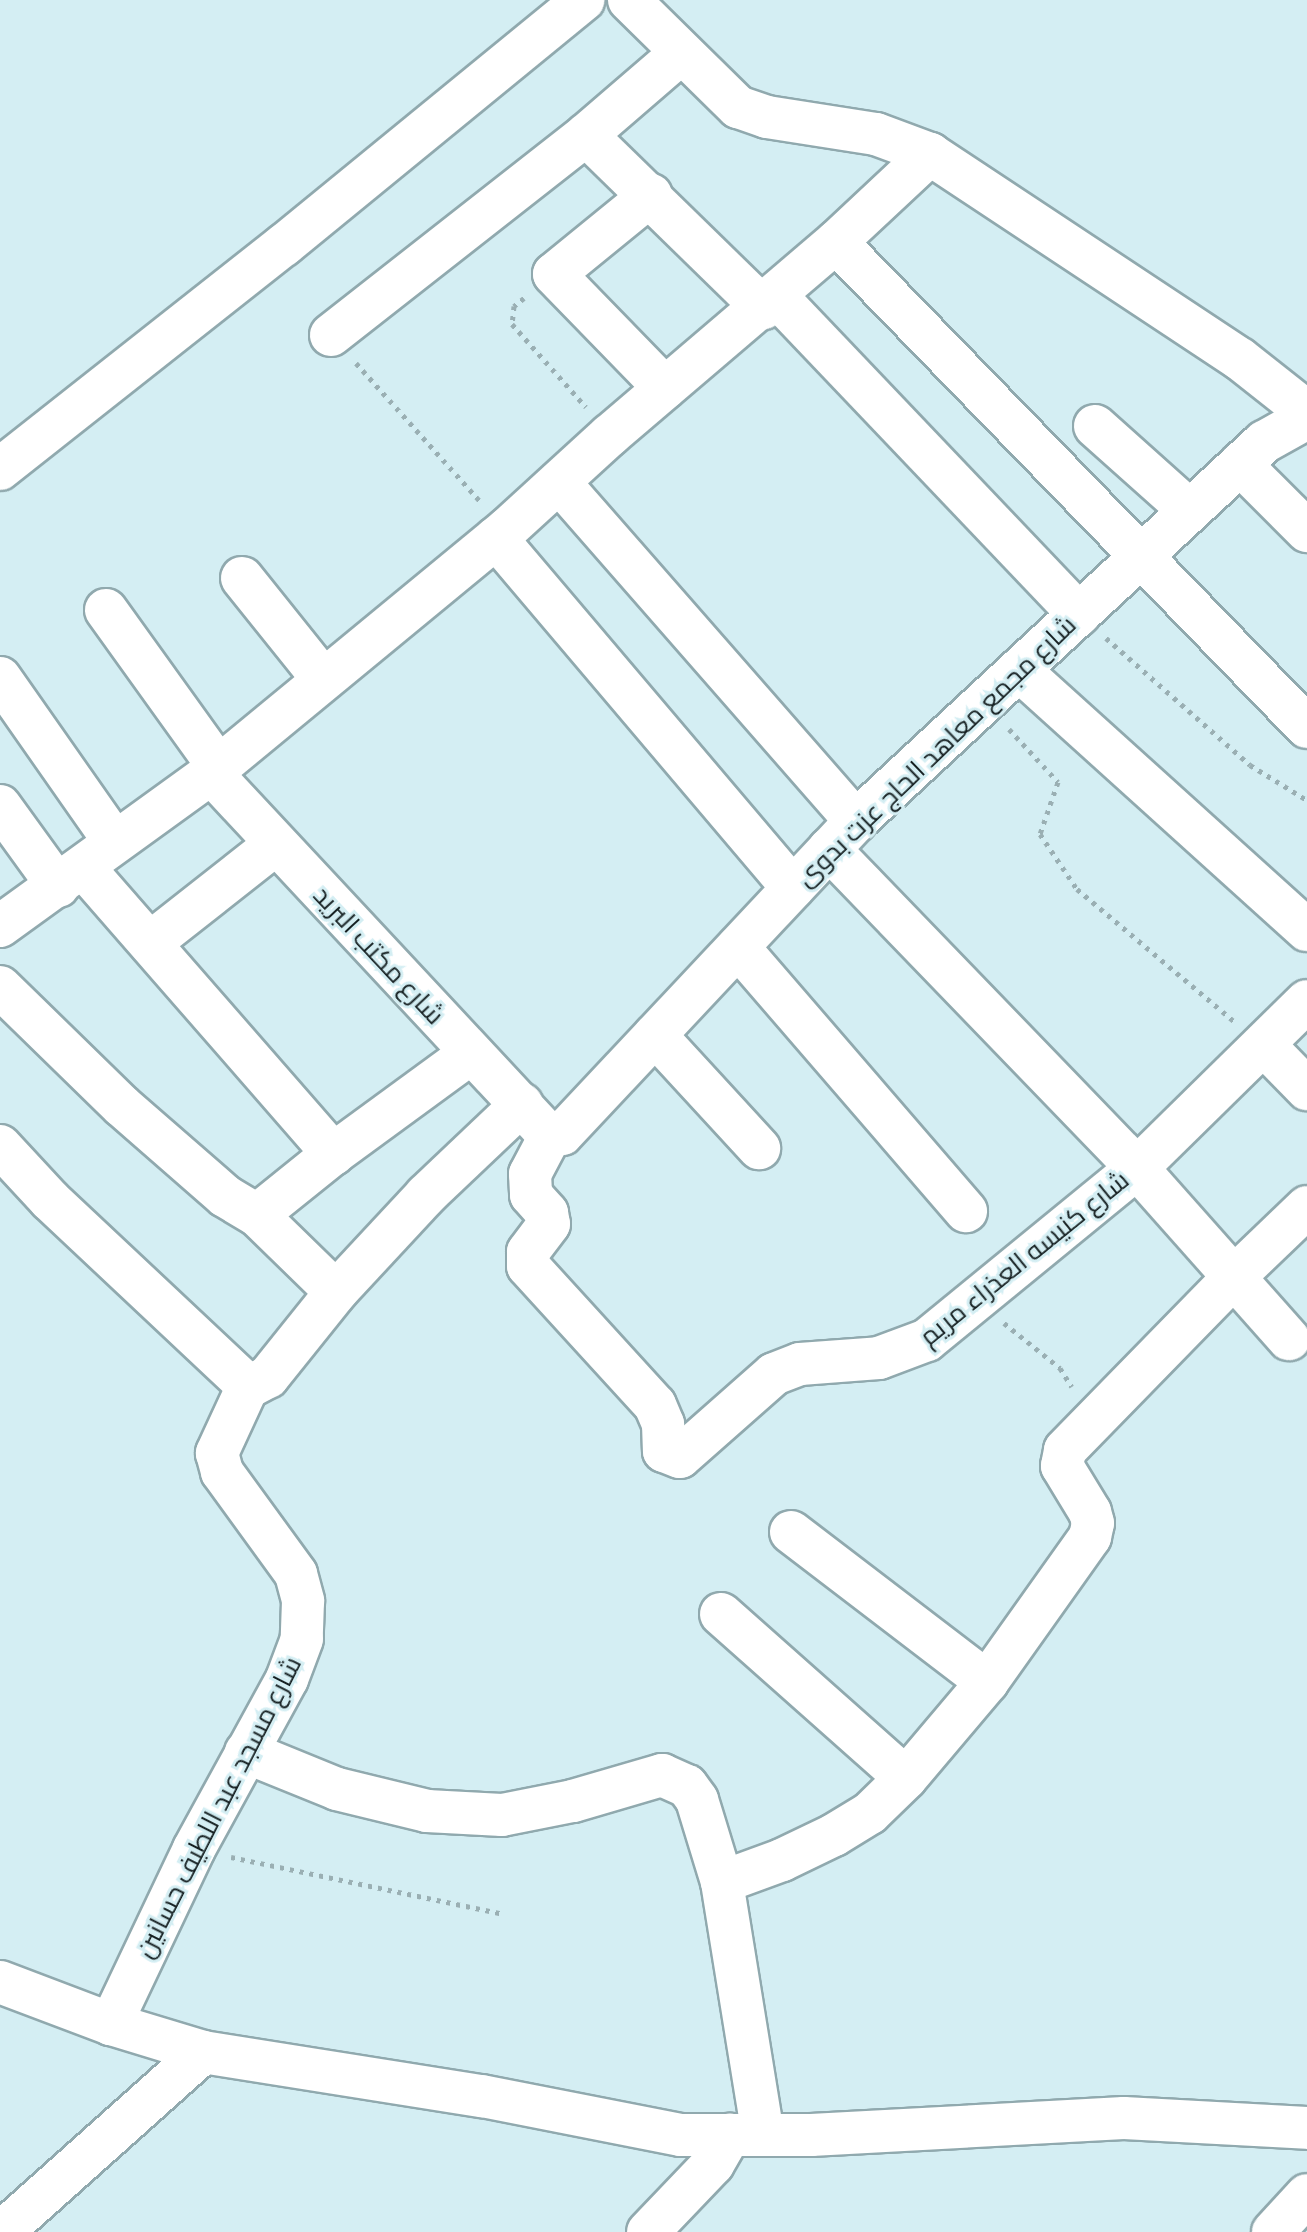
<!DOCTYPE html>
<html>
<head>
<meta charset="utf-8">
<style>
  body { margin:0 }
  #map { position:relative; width:1307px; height:2232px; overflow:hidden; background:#d4eef3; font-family:Ubuntu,Cairo,sans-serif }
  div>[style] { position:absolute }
  .path>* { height:5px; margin-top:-2.5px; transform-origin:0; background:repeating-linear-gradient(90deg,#9aafb3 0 4px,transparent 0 10px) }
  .roads { filter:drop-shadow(2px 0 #90a9ae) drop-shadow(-2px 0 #90a9ae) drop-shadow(0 2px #90a9ae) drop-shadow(0 -2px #90a9ae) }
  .minor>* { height:42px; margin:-21px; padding:0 21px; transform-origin:21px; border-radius:21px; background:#fff }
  span { translate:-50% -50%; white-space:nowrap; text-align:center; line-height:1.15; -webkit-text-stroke:6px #d4eef3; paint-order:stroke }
  .street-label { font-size:26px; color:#162022 }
</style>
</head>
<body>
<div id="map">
  <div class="path">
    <i style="left:524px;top:298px;width:13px;rotate:141deg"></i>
    <i style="left:514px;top:306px;width:18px;rotate:96deg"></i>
    <i style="left:512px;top:324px;width:111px;rotate:48.3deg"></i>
    <i style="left:356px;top:363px;width:186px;rotate:48.1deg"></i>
    <i style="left:1106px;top:638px;width:192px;rotate:41.4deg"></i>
    <i style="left:1250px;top:765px;width:67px;rotate:31.6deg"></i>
    <i style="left:1009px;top:729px;width:72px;rotate:47.2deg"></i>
    <i style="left:1058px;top:782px;width:55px;rotate:109.1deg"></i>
    <i style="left:1040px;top:834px;width:66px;rotate:56.1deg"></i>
    <i style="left:1077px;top:889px;width:205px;rotate:40.1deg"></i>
    <i style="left:1004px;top:1323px;width:72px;rotate:38.8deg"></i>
    <i style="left:1060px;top:1368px;width:22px;rotate:58deg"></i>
    <i style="left:231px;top:1857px;width:279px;rotate:11.8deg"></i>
  </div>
  <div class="roads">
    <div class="minor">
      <i style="left:629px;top:0;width:153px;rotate:44.5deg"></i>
      <i style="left:738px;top:107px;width:31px;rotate:19deg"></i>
      <i style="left:767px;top:117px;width:110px;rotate:8.9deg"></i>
      <i style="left:876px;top:134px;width:58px;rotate:20.3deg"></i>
      <i style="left:930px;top:154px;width:372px;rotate:33.5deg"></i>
      <i style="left:1240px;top:359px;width:85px;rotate:38.3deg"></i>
      <i style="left:586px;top:135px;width:125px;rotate:-40.8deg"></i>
      <i style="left:651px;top:195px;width:125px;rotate:140.8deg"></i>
      <i style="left:554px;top:274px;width:159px;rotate:45.8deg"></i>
      <i style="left:836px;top:242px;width:129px;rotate:-43.1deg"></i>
      <i style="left:775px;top:295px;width:441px;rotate:46.4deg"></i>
      <i style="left:331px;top:335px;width:324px;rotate:-38.1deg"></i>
      <i style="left:586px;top:135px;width:248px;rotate:44.3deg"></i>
      <i style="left:1095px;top:426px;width:127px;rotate:41.8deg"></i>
      <i style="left:1240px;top:464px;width:95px;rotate:45deg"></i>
      <i style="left:0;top:469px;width:362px;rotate:-38.3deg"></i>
      <i style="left:284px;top:245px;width:387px;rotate:-39.3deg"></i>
      <i style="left:559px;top:482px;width:451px;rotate:48.8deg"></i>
      <i style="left:496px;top:538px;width:459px;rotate:49.7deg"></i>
      <i style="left:242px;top:578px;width:129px;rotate:51.3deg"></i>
      <i style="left:106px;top:610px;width:192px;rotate:54.3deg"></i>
      <i style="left:1019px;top:670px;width:388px;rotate:42.1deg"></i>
      <i style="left:0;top:678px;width:200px;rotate:55deg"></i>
      <i style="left:211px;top:773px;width:497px;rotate:47deg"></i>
      <i style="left:0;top:806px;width:99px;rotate:54.1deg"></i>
      <i style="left:829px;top:849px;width:443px;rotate:46deg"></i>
      <i style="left:1137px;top:1168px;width:229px;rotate:48.4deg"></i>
      <i style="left:83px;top:867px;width:381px;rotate:48.9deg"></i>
      <i style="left:0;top:926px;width:261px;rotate:-35.9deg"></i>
      <i style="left:211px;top:773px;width:384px;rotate:-39.5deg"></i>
      <i style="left:507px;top:529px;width:139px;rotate:-42.4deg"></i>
      <i style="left:610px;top:435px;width:297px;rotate:-40.5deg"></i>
      <i style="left:836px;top:242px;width:676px;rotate:45.84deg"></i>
      <i style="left:150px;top:943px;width:160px;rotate:-38.2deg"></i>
      <i style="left:738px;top:947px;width:349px;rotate:49.2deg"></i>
      <i style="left:0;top:987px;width:170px;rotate:44.3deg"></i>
      <i style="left:122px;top:1106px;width:137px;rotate:41.1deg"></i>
      <i style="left:225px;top:1196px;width:37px;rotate:31deg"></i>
      <i style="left:257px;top:1215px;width:110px;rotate:44.3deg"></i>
      <i style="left:655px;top:1035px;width:154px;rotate:47.4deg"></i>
      <i style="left:1264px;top:1045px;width:62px;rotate:45.7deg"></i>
      <i style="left:550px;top:1136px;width:43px;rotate:117.8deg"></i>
      <i style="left:530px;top:1174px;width:21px;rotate:87deg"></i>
      <i style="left:531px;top:1195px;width:24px;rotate:48deg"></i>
      <i style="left:547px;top:1213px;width:11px;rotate:80deg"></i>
      <i style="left:549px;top:1224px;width:35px;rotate:127deg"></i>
      <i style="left:528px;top:1252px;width:14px;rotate:90deg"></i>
      <i style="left:528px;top:1266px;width:188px;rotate:47.6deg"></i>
      <i style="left:655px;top:1405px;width:21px;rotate:67deg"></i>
      <i style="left:663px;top:1424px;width:27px;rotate:88deg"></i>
      <i style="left:664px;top:1451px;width:17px;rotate:21deg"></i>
      <i style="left:680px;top:1457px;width:125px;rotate:-41.4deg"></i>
      <i style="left:774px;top:1374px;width:28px;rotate:-21deg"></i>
      <i style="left:800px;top:1364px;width:79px;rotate:-4.3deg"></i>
      <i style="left:879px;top:1358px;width:51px;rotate:-20.6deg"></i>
      <i style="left:927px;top:1340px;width:271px;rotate:-39.3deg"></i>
      <i style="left:1137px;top:1168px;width:238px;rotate:-44.5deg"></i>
      <i style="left:550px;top:1136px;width:12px;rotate:-9deg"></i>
      <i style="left:562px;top:1134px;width:429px;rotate:-46.8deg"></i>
      <i style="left:856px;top:821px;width:557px;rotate:-42.89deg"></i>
      <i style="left:1264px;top:442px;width:49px;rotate:-29.2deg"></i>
      <i style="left:0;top:1146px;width:74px;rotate:47.2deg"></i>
      <i style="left:50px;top:1200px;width:266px;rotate:43.2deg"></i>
      <i style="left:244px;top:1382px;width:7px;rotate:63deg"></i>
      <i style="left:247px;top:1388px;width:72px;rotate:114.8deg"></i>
      <i style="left:217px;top:1453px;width:20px;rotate:75deg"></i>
      <i style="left:222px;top:1472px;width:126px;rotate:54deg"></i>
      <i style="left:296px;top:1574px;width:28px;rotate:75deg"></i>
      <i style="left:303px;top:1601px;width:38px;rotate:92deg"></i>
      <i style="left:302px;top:1639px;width:43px;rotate:110.6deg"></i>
      <i style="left:287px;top:1679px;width:194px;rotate:118.7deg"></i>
      <i style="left:194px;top:1849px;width:194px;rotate:115.4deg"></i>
      <i style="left:257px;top:1215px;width:97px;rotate:-38.8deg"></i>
      <i style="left:333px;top:1154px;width:171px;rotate:-36.2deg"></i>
      <i style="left:247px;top:1388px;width:24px;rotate:-28deg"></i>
      <i style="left:268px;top:1377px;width:109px;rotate:-51.3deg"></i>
      <i style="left:336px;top:1292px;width:132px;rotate:-47.1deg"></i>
      <i style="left:426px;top:1195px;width:132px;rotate:-43.5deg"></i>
      <i style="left:791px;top:1532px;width:247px;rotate:37.4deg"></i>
      <i style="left:721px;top:1614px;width:247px;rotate:41.6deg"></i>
      <i style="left:906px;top:1778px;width:126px;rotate:-49.8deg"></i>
      <i style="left:987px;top:1682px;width:178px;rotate:-54.6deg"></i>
      <i style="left:1090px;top:1537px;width:14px;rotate:-78deg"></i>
      <i style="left:1093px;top:1523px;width:11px;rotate:-105deg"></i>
      <i style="left:1090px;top:1512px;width:54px;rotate:-121.3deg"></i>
      <i style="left:1062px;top:1466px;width:16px;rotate:-79deg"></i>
      <i style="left:1065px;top:1450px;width:242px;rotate:-45.7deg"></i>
      <i style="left:1234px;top:1277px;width:101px;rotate:-43.8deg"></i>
      <i style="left:246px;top:1752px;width:98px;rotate:22.1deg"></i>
      <i style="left:337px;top:1789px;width:93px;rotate:13.7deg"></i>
      <i style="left:427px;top:1811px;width:75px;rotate:3.1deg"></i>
      <i style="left:502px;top:1815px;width:72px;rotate:-11.2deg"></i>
      <i style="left:573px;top:1801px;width:93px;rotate:-16.3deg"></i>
      <i style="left:662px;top:1775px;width:27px;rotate:24deg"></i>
      <i style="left:687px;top:1786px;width:17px;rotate:54deg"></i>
      <i style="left:697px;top:1800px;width:86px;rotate:73deg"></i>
      <i style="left:722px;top:1882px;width:256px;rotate:80.8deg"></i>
      <i style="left:722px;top:1882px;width:64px;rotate:-20.1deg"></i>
      <i style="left:782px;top:1860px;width:58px;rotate:-25.7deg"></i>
      <i style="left:834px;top:1835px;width:42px;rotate:-31.4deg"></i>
      <i style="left:870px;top:1813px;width:50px;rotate:-44.2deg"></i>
      <i style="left:0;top:1982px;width:119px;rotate:20.7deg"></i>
      <i style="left:111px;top:2024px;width:96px;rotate:16.9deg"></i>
      <i style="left:203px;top:2052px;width:282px;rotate:9deg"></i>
      <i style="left:482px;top:2096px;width:203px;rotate:11.1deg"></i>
      <i style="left:681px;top:2135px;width:130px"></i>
      <i style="left:811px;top:2135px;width:313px;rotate:-3.1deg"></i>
      <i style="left:1124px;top:2118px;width:183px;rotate:3.1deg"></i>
      <i style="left:2px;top:2232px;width:270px;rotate:-41.8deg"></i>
      <i style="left:648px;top:2232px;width:94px;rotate:-46.3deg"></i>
      <i style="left:713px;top:2164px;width:34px;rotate:-60deg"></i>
      <i style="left:1273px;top:2232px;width:50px;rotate:-47.4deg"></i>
    </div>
  </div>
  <div class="street-label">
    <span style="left:936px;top:751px;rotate:-44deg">شارع مجمع معاهد الحاج عزت بدوى</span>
    <span style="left:379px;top:955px;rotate:47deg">شارع مكتب البريد</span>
    <span style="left:1024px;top:1258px;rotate:-39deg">شارع كنيسه العذراء مريم</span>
    <span style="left:218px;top:1807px;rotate:-63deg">شارع مسجد عبد اللطيف حسانين</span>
  </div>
</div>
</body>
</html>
